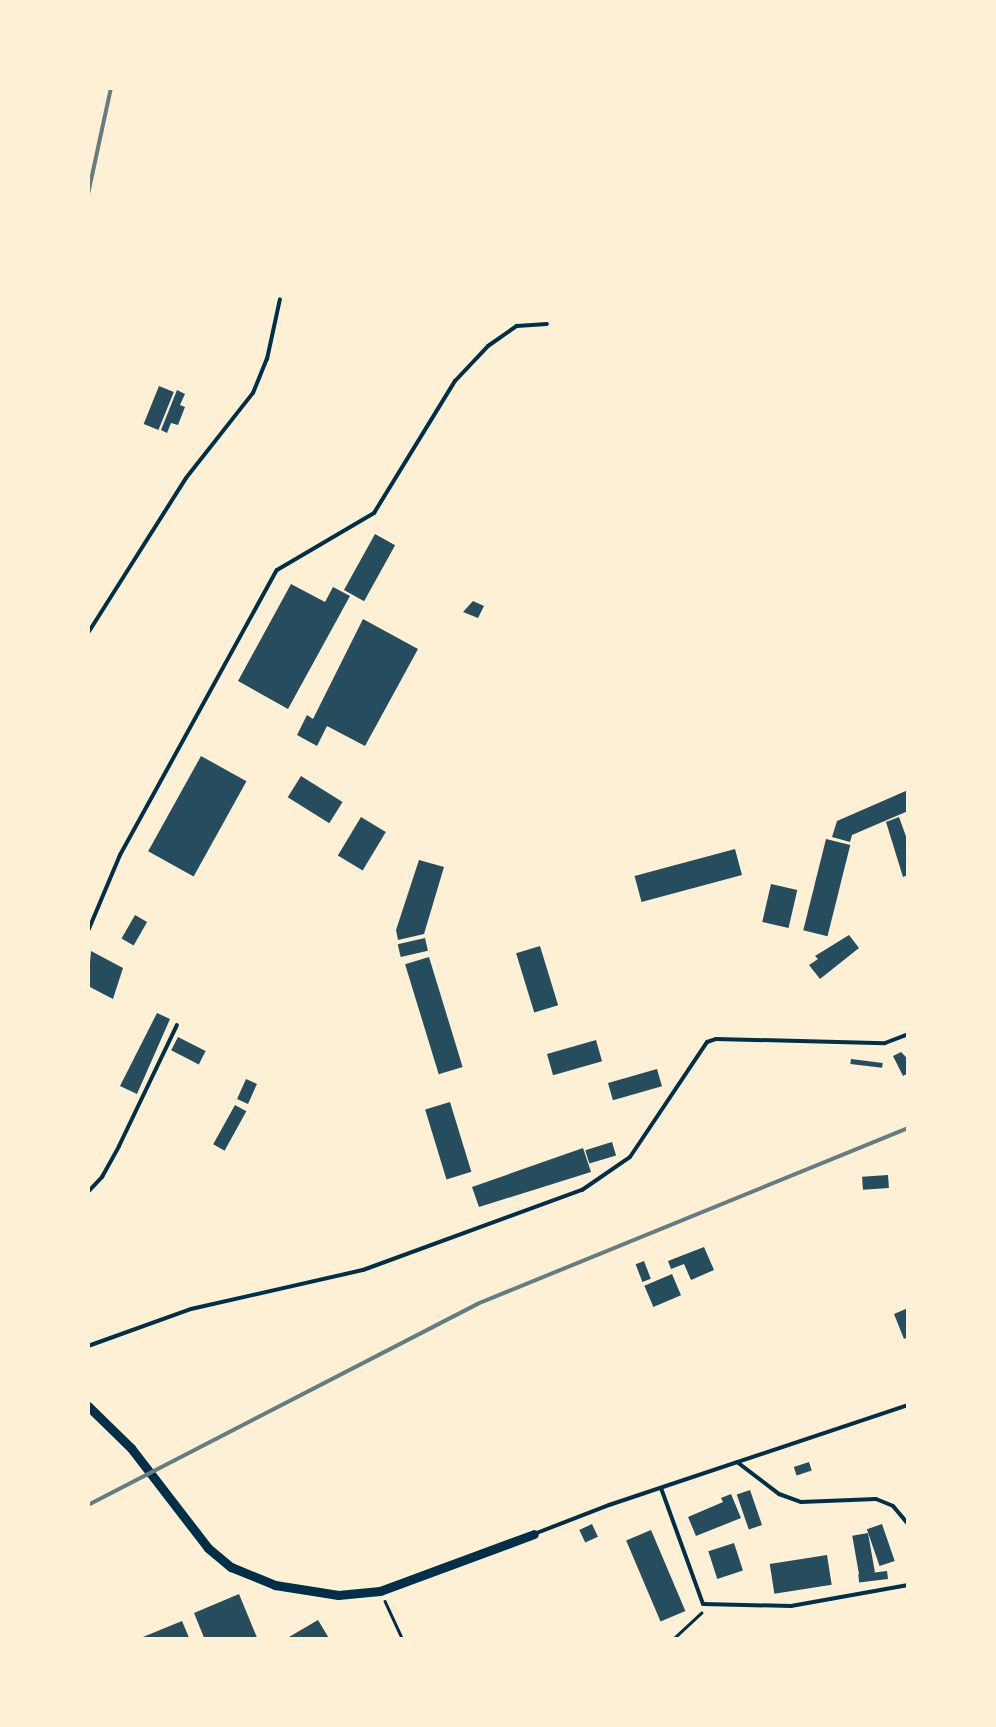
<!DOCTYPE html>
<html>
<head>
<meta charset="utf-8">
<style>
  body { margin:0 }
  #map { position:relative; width:996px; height:1727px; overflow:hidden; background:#fdf0d5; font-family:Helvetica,sans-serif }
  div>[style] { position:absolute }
  .building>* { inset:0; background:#264d5e; transform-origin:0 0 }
  .path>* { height:2.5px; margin:-1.25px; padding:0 1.25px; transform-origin:1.25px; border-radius:1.25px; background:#003049 }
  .service>* { height:4px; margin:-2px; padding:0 2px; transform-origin:2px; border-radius:2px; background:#003049 }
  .minor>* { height:9px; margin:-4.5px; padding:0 4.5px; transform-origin:4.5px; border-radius:4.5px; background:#003049 }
  .rail>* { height:4px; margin:-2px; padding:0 2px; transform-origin:2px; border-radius:2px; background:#657d81 }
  span { translate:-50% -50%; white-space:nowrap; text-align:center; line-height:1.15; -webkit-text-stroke:10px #fdf0d5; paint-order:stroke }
  .frame { position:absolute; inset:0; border:90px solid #fdf0d5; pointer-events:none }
</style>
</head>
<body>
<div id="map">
  <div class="building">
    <i style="left:159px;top:386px;width:16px;height:41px;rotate:22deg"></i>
    <i style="clip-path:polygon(177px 390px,185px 394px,180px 405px,185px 407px,178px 425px,171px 423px,167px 433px,161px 430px)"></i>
    <i style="left:375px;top:534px;width:23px;height:64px;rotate:29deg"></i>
    <i style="clip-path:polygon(291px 584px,325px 602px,333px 587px,350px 596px,288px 709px,238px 681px)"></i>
    <i style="clip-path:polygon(473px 601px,484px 606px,478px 618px,463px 612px)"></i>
    <i style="clip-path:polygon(363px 619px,418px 649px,365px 746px,327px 726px,317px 746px,297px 735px,307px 715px,313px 719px)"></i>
    <i style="left:201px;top:756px;width:52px;height:109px;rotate:29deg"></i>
    <i style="left:301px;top:776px;width:49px;height:25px;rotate:32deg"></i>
    <i style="clip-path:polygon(908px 790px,908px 811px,852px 835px,850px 842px,832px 837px,837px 821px)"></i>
    <i style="left:361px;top:817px;width:29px;height:45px;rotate:31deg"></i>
    <i style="clip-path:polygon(899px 817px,908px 842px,908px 875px,903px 877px,886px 822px)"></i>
    <i style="left:826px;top:839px;width:25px;height:94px;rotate:14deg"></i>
    <i style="left:735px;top:849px;width:27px;height:104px;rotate:75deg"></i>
    <i style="clip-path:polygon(419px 860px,444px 867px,424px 934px,398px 940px,396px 930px)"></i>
    <i style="left:771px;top:884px;width:27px;height:39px;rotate:13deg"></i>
    <i style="left:135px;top:915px;width:14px;height:27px;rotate:30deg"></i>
    <i style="clip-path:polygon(849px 935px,859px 948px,820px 979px,809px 965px,818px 959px,815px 956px)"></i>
    <i style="left:425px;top:938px;width:13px;height:28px;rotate:77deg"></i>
    <i style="left:540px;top:946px;width:62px;height:25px;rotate:73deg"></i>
    <i style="clip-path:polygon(91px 951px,123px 968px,113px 999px,88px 986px)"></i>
    <i style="left:429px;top:957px;width:115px;height:25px;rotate:73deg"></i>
    <i style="clip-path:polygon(157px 1013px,170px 1019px,137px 1094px,120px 1086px)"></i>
    <i style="left:178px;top:1037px;width:31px;height:15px;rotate:27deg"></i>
    <i style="left:596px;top:1040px;width:22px;height:51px;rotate:74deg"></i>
    <i style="clip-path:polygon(901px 1052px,908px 1059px,908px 1073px,903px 1076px,893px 1056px)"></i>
    <i style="left:851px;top:1059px;width:32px;height:5px;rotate:7deg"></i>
    <i style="left:657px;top:1069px;width:18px;height:51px;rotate:74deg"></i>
    <i style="left:246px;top:1079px;width:12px;height:22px;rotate:24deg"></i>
    <i style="left:450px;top:1102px;width:73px;height:26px;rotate:73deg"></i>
    <i style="left:235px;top:1105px;width:13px;height:45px;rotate:29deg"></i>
    <i style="left:612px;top:1142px;width:14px;height:28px;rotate:73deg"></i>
    <i style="clip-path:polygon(583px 1148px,591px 1172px,479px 1207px,472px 1187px)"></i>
    <i style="left:888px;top:1175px;width:13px;height:26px;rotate:86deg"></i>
    <i style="clip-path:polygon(704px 1247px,714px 1270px,691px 1280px,684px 1264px,671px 1269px,668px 1261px)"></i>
    <i style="left:644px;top:1261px;width:19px;height:9px;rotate:69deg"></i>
    <i style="left:672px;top:1274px;width:23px;height:30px;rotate:67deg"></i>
    <i style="clip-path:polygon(908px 1308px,908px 1337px,904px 1339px,894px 1314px)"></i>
    <i style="left:809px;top:1462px;width:9px;height:16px;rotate:72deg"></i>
    <i style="left:750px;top:1490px;width:37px;height:14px;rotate:71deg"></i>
    <i style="clip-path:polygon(731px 1494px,741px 1518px,696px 1536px,688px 1517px,723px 1502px,721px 1498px)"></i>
    <i style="left:592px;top:1524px;width:14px;height:14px;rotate:65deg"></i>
    <i style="left:882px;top:1524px;width:39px;height:16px;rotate:71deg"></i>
    <i style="left:651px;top:1530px;width:88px;height:27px;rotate:67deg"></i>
    <i style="left:868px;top:1533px;width:40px;height:16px;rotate:80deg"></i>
    <i style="left:734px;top:1543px;width:29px;height:27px;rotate:72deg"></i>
    <i style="left:827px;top:1555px;width:30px;height:58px;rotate:81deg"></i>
    <i style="left:887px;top:1571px;width:8px;height:29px;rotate:83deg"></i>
    <i style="clip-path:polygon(239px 1594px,258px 1640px,205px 1640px,194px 1613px)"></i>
    <i style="clip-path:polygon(318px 1620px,330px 1640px,291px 1640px,289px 1637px)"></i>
    <i style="clip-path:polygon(182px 1621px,190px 1640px,138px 1640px,138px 1639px)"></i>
  </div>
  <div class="path">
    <i style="left:385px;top:1601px;width:43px;rotate:65.2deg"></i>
    <i style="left:672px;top:1640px;width:40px;rotate:-43deg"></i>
  </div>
  <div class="service">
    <i style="left:88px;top:633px;width:183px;rotate:-57.7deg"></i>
    <i style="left:186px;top:478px;width:108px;rotate:-51.8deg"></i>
    <i style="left:253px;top:393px;width:37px;rotate:-68deg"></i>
    <i style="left:267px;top:359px;width:61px;rotate:-77.8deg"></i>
    <i style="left:88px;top:931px;width:82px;rotate:-67.2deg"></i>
    <i style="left:120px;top:855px;width:325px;rotate:-61.2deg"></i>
    <i style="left:277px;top:570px;width:113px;rotate:-30.4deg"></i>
    <i style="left:374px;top:513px;width:155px;rotate:-58.5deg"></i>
    <i style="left:455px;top:381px;width:48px;rotate:-46.7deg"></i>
    <i style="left:488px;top:346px;width:35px;rotate:-35deg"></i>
    <i style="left:517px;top:326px;width:30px;rotate:-4deg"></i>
    <i style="left:88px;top:1192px;width:21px;rotate:-47deg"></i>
    <i style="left:102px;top:1177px;width:35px;rotate:-61deg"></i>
    <i style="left:119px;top:1146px;width:134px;rotate:-64.4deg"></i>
    <i style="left:88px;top:1346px;width:109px;rotate:-19.8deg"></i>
    <i style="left:191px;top:1309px;width:176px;rotate:-12.8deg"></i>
    <i style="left:363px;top:1270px;width:233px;rotate:-20.1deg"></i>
    <i style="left:582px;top:1190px;width:58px;rotate:-34.5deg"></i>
    <i style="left:630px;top:1157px;width:138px;rotate:-56.2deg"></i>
    <i style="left:707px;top:1042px;width:9px;rotate:-18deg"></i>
    <i style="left:716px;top:1039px;width:169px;rotate:1.4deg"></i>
    <i style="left:885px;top:1043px;width:25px;rotate:-21deg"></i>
    <i style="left:737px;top:1462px;width:53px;rotate:37.3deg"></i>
    <i style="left:779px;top:1494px;width:23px;rotate:20deg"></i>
    <i style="left:801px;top:1502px;width:75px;rotate:-2.3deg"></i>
    <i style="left:876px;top:1499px;width:18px;rotate:22deg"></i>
    <i style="left:893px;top:1506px;width:23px;rotate:50deg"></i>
    <i style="left:661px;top:1488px;width:123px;rotate:70.1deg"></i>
    <i style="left:703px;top:1604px;width:88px;rotate:1.3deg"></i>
    <i style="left:791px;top:1606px;width:119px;rotate:-10.2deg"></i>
    <i style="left:534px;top:1534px;width:80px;rotate:-21.1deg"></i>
    <i style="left:609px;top:1505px;width:315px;rotate:-18.5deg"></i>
  </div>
  <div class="minor">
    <i style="left:88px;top:1406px;width:60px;rotate:44.3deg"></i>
    <i style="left:131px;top:1448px;width:126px;rotate:52.4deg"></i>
    <i style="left:208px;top:1548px;width:30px;rotate:40deg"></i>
    <i style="left:231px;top:1567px;width:48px;rotate:22.2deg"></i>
    <i style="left:275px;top:1585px;width:64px;rotate:9deg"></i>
    <i style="left:338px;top:1595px;width:42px;rotate:-5.4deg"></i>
    <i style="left:380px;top:1591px;width:164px;rotate:-20.3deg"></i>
  </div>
  <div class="rail">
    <i style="left:88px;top:194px;width:108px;rotate:-77.8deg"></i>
    <i style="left:88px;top:1505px;width:438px;rotate:-27.3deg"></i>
    <i style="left:477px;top:1304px;width:466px;rotate:-22.2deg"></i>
  </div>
  <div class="frame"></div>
</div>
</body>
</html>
